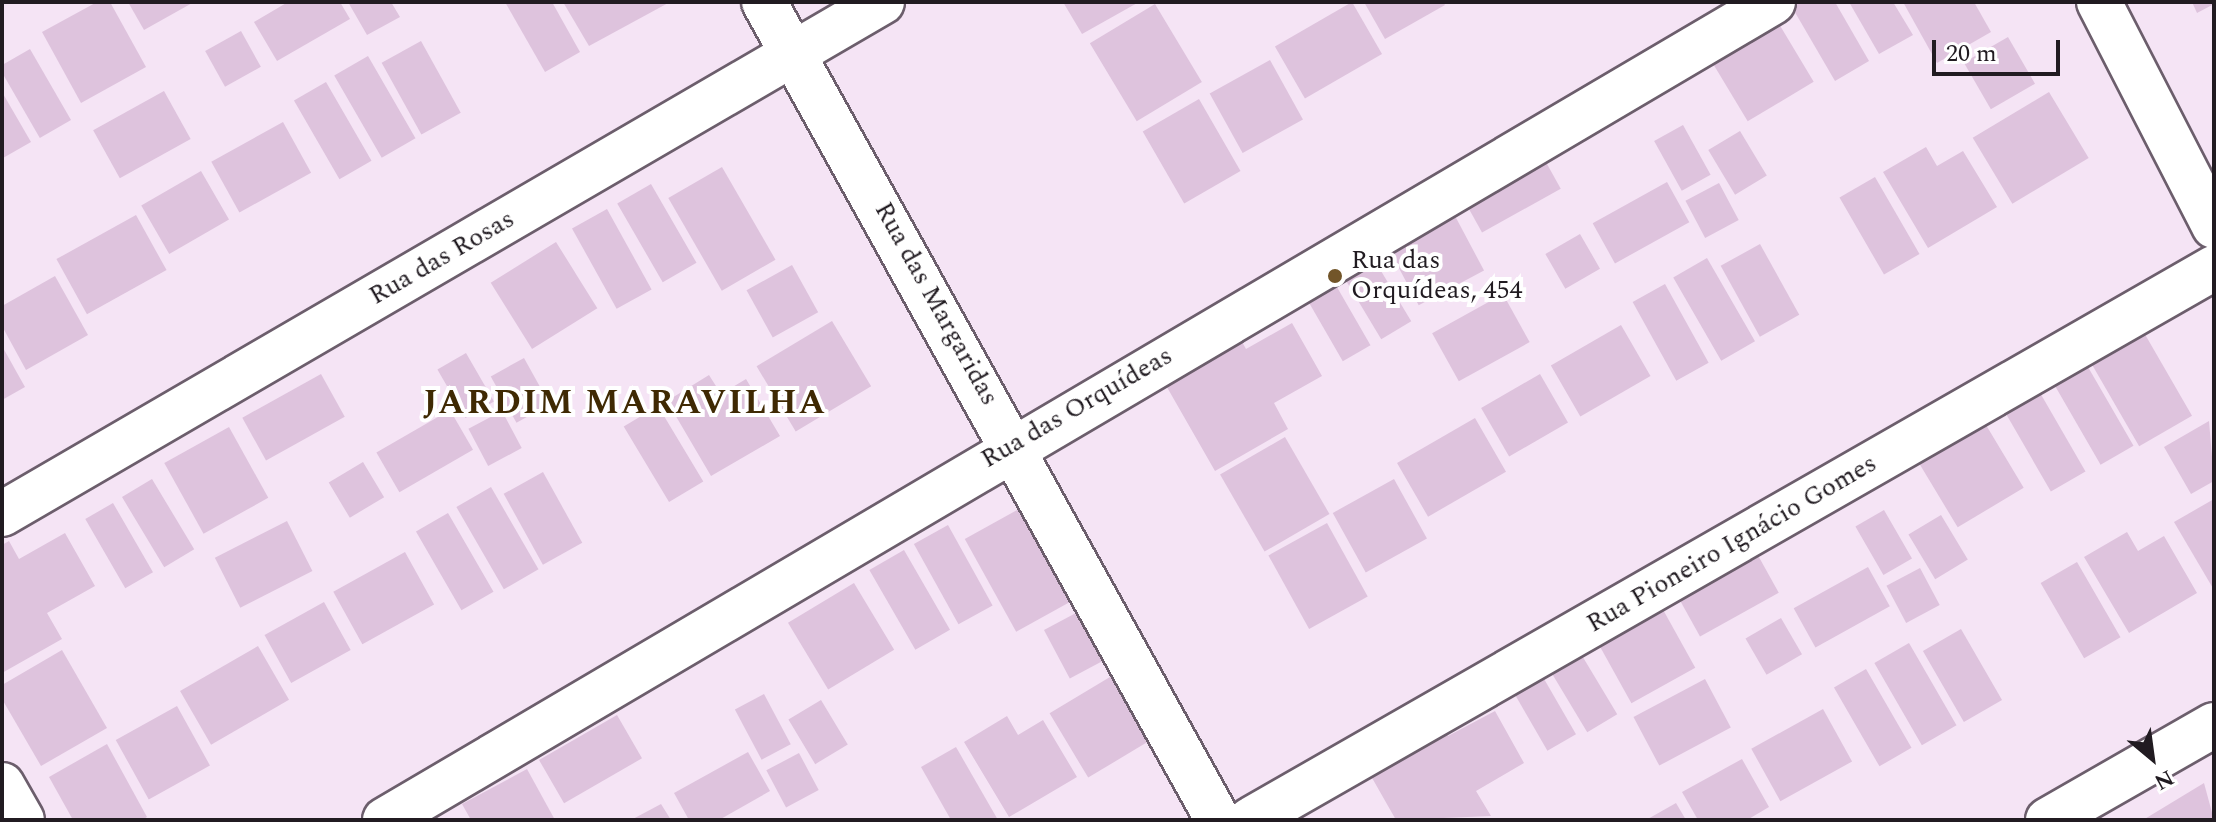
<!DOCTYPE html>
<html>
<head>
<meta charset="utf-8">
<style>
  body { margin:0 }
  #map { position:relative; width:2216px; height:822px; overflow:hidden; background:#f5e4f5; font-family:Spectral,serif }
  div>[style] { position:absolute }
  .building>* { inset:0; background:#dec3dd; transform-origin:0 0 }
  .roads { filter:drop-shadow(2px 0 #6c5e6c) drop-shadow(-2px 0 #6c5e6c) drop-shadow(0 2px #6c5e6c) drop-shadow(0 -2px #6c5e6c) }
  .minor>* { height:44px; margin:-22px; padding:0 22px; transform-origin:22px; border-radius:22px; background:#fff }
  .tertiary>* { height:44px; margin:-22px; padding:0 22px; transform-origin:22px; border-radius:22px; background:#fff }
  .dots>* { width:22px; height:22px; translate:-50% -50%; box-sizing:border-box; border:4px solid #fff; border-radius:50% }
  span { translate:-50% -50%; white-space:nowrap; text-align:center; line-height:1.15; -webkit-text-stroke:8px #fff; paint-order:stroke }
  .street-label { font-size:26px; color:#211b21 }
  .poi-label { font-size:26px; color:#211b21 }
  .left { translate:0 -50%; text-align:left }
  .district-label { font-size:34px; color:#3f2903; font-weight:700; letter-spacing:2px }
  .frame { position:absolute; inset:0; border:4px solid #211b21; pointer-events:none }
  .north { position:absolute; left:2112px; top:718px; width:80px; height:80px; -webkit-text-stroke:6px #fff; paint-order:stroke; rotate:151deg; font-size:22px; font-weight:700; line-height:32px; text-align:center; color:#211b21 }
  .north::after { content:''; display:block; margin:auto; width:28px; height:36px; background:#211b21; clip-path:polygon(50% 0,100% 100%,50% 72%,0 100%) }
  .scale { position:absolute; left:1932px; top:40px; width:128px; height:36px; box-sizing:border-box; border:4px solid #211b21; border-top:0; padding-left:10px; font-size:24px; line-height:28px; white-space:nowrap; color:#211b21; -webkit-text-stroke:6px #fff; paint-order:stroke }
</style>
</head>
<body>
<div id="map">
  <div class="building">
    <i style="clip-path:polygon(97px 2px,110px 2px,146px 67px,81px 103px,42px 32px)"></i>
    <i style="clip-path:polygon(128px 2px,194px 2px,144px 30px)"></i>
    <i style="clip-path:polygon(288px 2px,340px 2px,350px 19px,277px 61px,254px 22px)"></i>
    <i style="clip-path:polygon(348px 2px,391px 2px,400px 17px,367px 35px)"></i>
    <i style="clip-path:polygon(505px 2px,552px 2px,580px 52px,545px 72px)"></i>
    <i style="clip-path:polygon(563px 2px,670px 2px,589px 46px)"></i>
    <i style="clip-path:polygon(1063px 2px,1139px 2px,1082px 34px)"></i>
    <i style="left:1352px;top:2px;width:60px;height:89px;rotate:60deg"></i>
    <i style="clip-path:polygon(1364px 2px,1443px 2px,1445px 5px,1385px 39px)"></i>
    <i style="clip-path:polygon(1789px 2px,1835px 2px,1869px 61px,1835px 81px)"></i>
    <i style="clip-path:polygon(1849px 2px,1893px 2px,1913px 35px,1879px 54px)"></i>
    <i style="clip-path:polygon(1903px 2px,1974px 2px,1991px 32px,1937px 63px)"></i>
    <i style="clip-path:polygon(2192px 2px,2214px 2px,2214px 4px,2197px 13px)"></i>
    <i style="left:1155px;top:4px;width:91px;height:76px;rotate:59deg"></i>
    <i style="left:1773px;top:14px;width:79px;height:77px;rotate:59deg"></i>
    <i style="left:241px;top:31px;width:41px;height:41px;rotate:61deg"></i>
    <i style="left:2008px;top:37px;width:54px;height:51px;rotate:60deg"></i>
    <i style="left:421px;top:41px;width:82px;height:45px;rotate:61deg"></i>
    <i style="left:30px;top:49px;width:82px;height:36px;rotate:60deg"></i>
    <i style="left:368px;top:56px;width:95px;height:39px;rotate:60deg"></i>
    <i style="left:1270px;top:60px;width:68px;height:69px;rotate:61deg"></i>
    <i style="left:326px;top:82px;width:91px;height:37px;rotate:60deg"></i>
    <i style="left:164px;top:91px;width:55px;height:81px;rotate:61deg"></i>
    <i style="clip-path:polygon(2px 92px,31px 142px,3px 158px,2px 156px)"></i>
    <i style="left:2049px;top:92px;width:77px;height:89px;rotate:59deg"></i>
    <i style="left:1199px;top:99px;width:83px;height:65px;rotate:60deg"></i>
    <i style="left:283px;top:122px;width:58px;height:82px;rotate:61deg"></i>
    <i style="left:1683px;top:125px;width:57px;height:33px;rotate:61deg"></i>
    <i style="left:1740px;top:131px;width:52px;height:37px;rotate:59deg"></i>
    <i style="left:1537px;top:146px;width:49px;height:90px;rotate:61deg"></i>
    <i style="clip-path:polygon(1926px 147px,1937px 166px,1963px 151px,1997px 207px,1928px 248px,1883px 172px)"></i>
    <i style="left:722px;top:167px;width:107px;height:62px;rotate:60deg"></i>
    <i style="left:201px;top:171px;width:56px;height:69px;rotate:60deg"></i>
    <i style="left:1875px;top:177px;width:89px;height:41px;rotate:60deg"></i>
    <i style="left:1667px;top:182px;width:46px;height:85px;rotate:61deg"></i>
    <i style="left:1719px;top:183px;width:42px;height:38px;rotate:62deg"></i>
    <i style="left:651px;top:184px;width:91px;height:39px;rotate:60deg"></i>
    <i style="left:1446px;top:199px;width:81px;height:74px;rotate:62deg"></i>
    <i style="left:607px;top:209px;width:92px;height:40px;rotate:61deg"></i>
    <i style="left:136px;top:215px;width:63px;height:91px;rotate:61deg"></i>
    <i style="left:1580px;top:234px;width:40px;height:40px;rotate:60deg"></i>
    <i style="left:556px;top:242px;width:78px;height:77px;rotate:58deg"></i>
    <i style="left:1760px;top:244px;width:81px;height:45px;rotate:61deg"></i>
    <i style="left:1369px;top:251px;width:82px;height:35px;rotate:59deg"></i>
    <i style="left:1707px;top:258px;width:96px;height:39px;rotate:60deg"></i>
    <i style="left:792px;top:265px;width:54px;height:52px;rotate:61deg"></i>
    <i style="left:1330px;top:275px;width:81px;height:32px;rotate:60deg"></i>
    <i style="clip-path:polygon(55px 276px,88px 335px,26px 370px,2px 326px,2px 306px)"></i>
    <i style="left:1665px;top:284px;width:90px;height:37px;rotate:61deg"></i>
    <i style="left:1503px;top:294px;width:55px;height:81px;rotate:61deg"></i>
    <i style="left:832px;top:321px;width:76px;height:88px;rotate:59deg"></i>
    <i style="clip-path:polygon(1292px 323px,1322px 376px,1274px 403px,1288px 429px,1215px 471px,1160px 375px,1236px 331px,1246px 349px)"></i>
    <i style="left:2139px;top:324px;width:106px;height:61px;rotate:60deg"></i>
    <i style="left:1621px;top:325px;width:59px;height:81px;rotate:60deg"></i>
    <i style="clip-path:polygon(2px 346px,25px 387px,2px 400px)"></i>
    <i style="left:466px;top:353px;width:56px;height:33px;rotate:60deg"></i>
    <i style="left:524px;top:358px;width:53px;height:38px;rotate:61deg"></i>
    <i style="left:2088px;top:367px;width:91px;height:38px;rotate:60deg"></i>
    <i style="left:321px;top:374px;width:49px;height:90px;rotate:61deg"></i>
    <i style="left:1540px;top:374px;width:56px;height:68px;rotate:60deg"></i>
    <i style="clip-path:polygon(709px 375px,721px 394px,746px 379px,780px 436px,711px 476px,667px 401px)"></i>
    <i style="left:2039px;top:391px;width:93px;height:40px;rotate:60deg"></i>
    <i style="left:658px;top:406px;width:88px;height:40px;rotate:59deg"></i>
    <i style="left:450px;top:410px;width:46px;height:85px;rotate:60deg"></i>
    <i style="left:502px;top:411px;width:42px;height:38px;rotate:62deg"></i>
    <i style="left:1475px;top:418px;width:62px;height:90px;rotate:60deg"></i>
    <i style="left:1983px;top:420px;width:79px;height:77px;rotate:59deg"></i>
    <i style="clip-path:polygon(2209px 421px,2214px 481px,2191px 494px,2164px 447px)"></i>
    <i style="left:229px;top:427px;width:81px;height:74px;rotate:61deg"></i>
    <i style="left:1285px;top:437px;width:89px;height:75px;rotate:60deg"></i>
    <i style="left:363px;top:462px;width:41px;height:40px;rotate:59deg"></i>
    <i style="left:543px;top:472px;width:81px;height:45px;rotate:61deg"></i>
    <i style="left:152px;top:479px;width:82px;height:35px;rotate:59deg"></i>
    <i style="left:1394px;top:479px;width:68px;height:70px;rotate:61deg"></i>
    <i style="left:491px;top:487px;width:95px;height:40px;rotate:60deg"></i>
    <i style="clip-path:polygon(2214px 499px,2214px 590px,2174px 522px)"></i>
    <i style="left:113px;top:503px;width:80px;height:32px;rotate:60deg"></i>
    <i style="left:1019px;top:509px;width:106px;height:62px;rotate:61deg"></i>
    <i style="left:1884px;top:510px;width:56px;height:33px;rotate:60deg"></i>
    <i style="left:448px;top:513px;width:91px;height:37px;rotate:60deg"></i>
    <i style="left:1941px;top:515px;width:52px;height:38px;rotate:59deg"></i>
    <i style="left:287px;top:521px;width:56px;height:81px;rotate:63deg"></i>
    <i style="left:1327px;top:523px;width:84px;height:67px;rotate:61deg"></i>
    <i style="left:948px;top:525px;width:92px;height:39px;rotate:61deg"></i>
    <i style="clip-path:polygon(2127px 532px,2138px 551px,2164px 536px,2197px 593px,2129px 633px,2084px 557px)"></i>
    <i style="clip-path:polygon(65px 533px,95px 586px,47px 613px,62px 639px,2px 673px,2px 545px,9px 541px,19px 559px)"></i>
    <i style="left:904px;top:550px;width:92px;height:40px;rotate:60deg"></i>
    <i style="left:1755px;top:550px;width:49px;height:90px;rotate:61deg"></i>
    <i style="left:405px;top:552px;width:60px;height:82px;rotate:61deg"></i>
    <i style="left:2077px;top:562px;width:87px;height:42px;rotate:60deg"></i>
    <i style="left:1868px;top:567px;width:45px;height:85px;rotate:61deg"></i>
    <i style="left:1920px;top:568px;width:42px;height:38px;rotate:62deg"></i>
    <i style="left:854px;top:583px;width:78px;height:77px;rotate:59deg"></i>
    <i style="left:1656px;top:597px;width:81px;height:73px;rotate:61deg"></i>
    <i style="left:324px;top:602px;width:55px;height:68px;rotate:61deg"></i>
    <i style="left:1089px;top:606px;width:55px;height:51px;rotate:62deg"></i>
    <i style="left:1781px;top:618px;width:42px;height:41px;rotate:60deg"></i>
    <i style="left:1961px;top:629px;width:82px;height:44px;rotate:60deg"></i>
    <i style="left:1909px;top:643px;width:95px;height:40px;rotate:60deg"></i>
    <i style="left:1575px;top:644px;width:82px;height:35px;rotate:59deg"></i>
    <i style="left:258px;top:646px;width:62px;height:90px;rotate:60deg"></i>
    <i style="clip-path:polygon(62px 650px,107px 728px,41px 766px,2px 699px,2px 685px)"></i>
    <i style="left:1536px;top:665px;width:80px;height:33px;rotate:60deg"></i>
    <i style="left:1125px;top:668px;width:75px;height:88px;rotate:59deg"></i>
    <i style="left:1866px;top:669px;width:91px;height:37px;rotate:60deg"></i>
    <i style="left:1705px;top:679px;width:55px;height:81px;rotate:62deg"></i>
    <i style="left:764px;top:694px;width:57px;height:33px;rotate:62deg"></i>
    <i style="left:821px;top:700px;width:52px;height:38px;rotate:59deg"></i>
    <i style="left:177px;top:706px;width:68px;height:70px;rotate:61deg"></i>
    <i style="left:1823px;top:709px;width:60px;height:82px;rotate:61deg"></i>
    <i style="clip-path:polygon(1495px 711px,1524px 763px,1476px 791px,1491px 816px,1396px 820px,1363px 762px,1439px 719px,1448px 736px)"></i>
    <i style="left:617px;top:715px;width:50px;height:90px;rotate:60deg"></i>
    <i style="clip-path:polygon(1007px 716px,1018px 735px,1043px 720px,1077px 777px,1009px 817px,964px 742px)"></i>
    <i style="clip-path:polygon(107px 744px,147px 817px,142px 820px,73px 820px,49px 777px)"></i>
    <i style="clip-path:polygon(956px 747px,998px 820px,951px 820px,921px 767px)"></i>
    <i style="clip-path:polygon(748px 752px,770px 791px,719px 820px,689px 820px,674px 793px)"></i>
    <i style="left:799px;top:753px;width:42px;height:37px;rotate:62deg"></i>
    <i style="clip-path:polygon(1742px 759px,1769px 807px,1747px 820px,1698px 820px,1682px 792px)"></i>
    <i style="clip-path:polygon(527px 769px,555px 820px,471px 820px,462px 804px)"></i>
    <i style="clip-path:polygon(2204px 783px,2214px 820px,2143px 820px)"></i>
    <i style="clip-path:polygon(1676px 803px,1686px 820px,1646px 820px)"></i>
    <i style="clip-path:polygon(661px 804px,671px 820px,631px 820px)"></i>
  </div>
  <div class="roads">
    <div class="minor">
      <i style="left:764px;top:2px;width:936px;rotate:60.97deg"></i>
      <i style="left:2px;top:514px;width:1018px;rotate:-30.19deg"></i>
      <i style="left:385px;top:820px;width:1611px;rotate:-30.51deg"></i>
      <i style="left:1250px;top:820px;width:1111px;rotate:-29.8deg"></i>
      <i style="left:2048px;top:820px;width:191px;rotate:-29.8deg"></i>
    </div>
    <div class="tertiary">
      <i style="left:2099px;top:2px;width:252px;rotate:62.8deg"></i>
      <i style="left:2px;top:785px;width:40px;rotate:60.3deg"></i>
    </div>
  </div>
  <div class="dots">
    <i style="left:1335px;top:276px;background:#725529"></i>
  </div>
  <div class="street-label">
    <span style="left:442px;top:258px;rotate:-30deg">Rua das Rosas</span>
    <span style="left:936px;top:304px;rotate:61deg">Rua das Margaridas</span>
    <span style="left:1077px;top:408px;rotate:-30deg">Rua das Orquídeas</span>
    <span style="left:1732px;top:544px;rotate:-30deg">Rua Pioneiro Ignácio Gomes</span>
  </div>
  <div class="poi-label">
    <span class="left" style="left:1351px;top:276px">Rua das<br>Orquídeas, 454</span>
  </div>
  <div class="district-label">
    <span style="left:625px;top:404px">JARDIM MARAVILHA</span>
  </div>
  <div class="frame"></div>
  <div class="north">N</div>
  <div class="scale">20 m</div>
</div>
</body>
</html>
